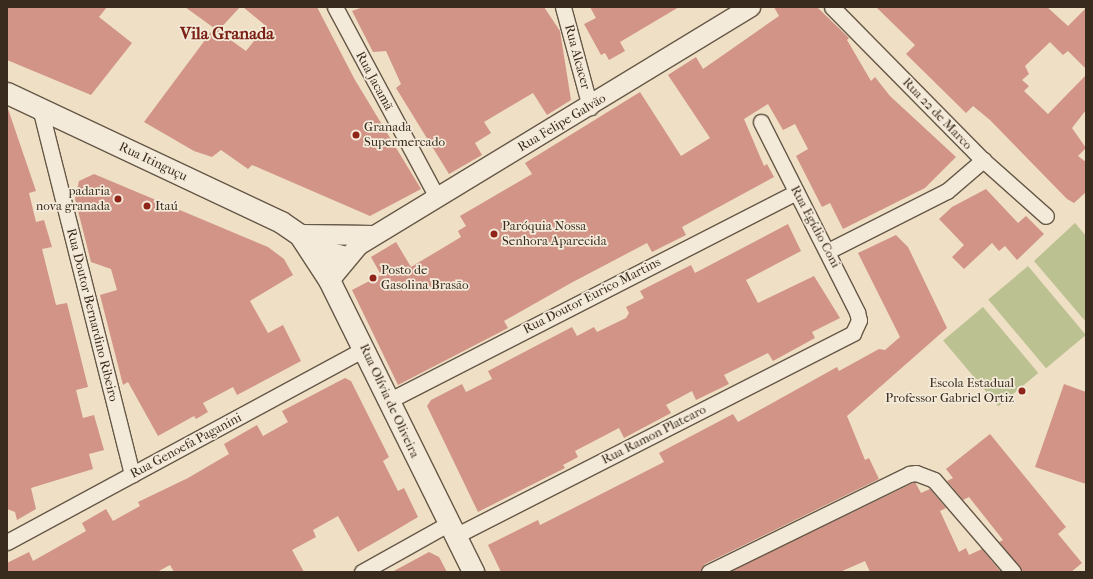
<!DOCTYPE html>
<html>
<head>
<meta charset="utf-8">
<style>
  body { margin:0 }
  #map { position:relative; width:1093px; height:579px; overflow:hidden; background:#eedfc5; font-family:"IM FELL French Canon",serif }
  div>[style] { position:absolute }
  .green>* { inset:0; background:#bcc192; transform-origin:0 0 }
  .building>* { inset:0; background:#d29486 }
  .roads { filter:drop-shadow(1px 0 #665847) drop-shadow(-1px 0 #665847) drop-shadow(0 1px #665847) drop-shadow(0 -1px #665847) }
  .minor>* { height:15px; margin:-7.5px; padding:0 7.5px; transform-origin:7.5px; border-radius:7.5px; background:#f4ead9 }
  .tertiary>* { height:19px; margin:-9.5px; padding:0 9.5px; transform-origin:9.5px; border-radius:9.5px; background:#f4ead9 }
  .secondary>* { height:21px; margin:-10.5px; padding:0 10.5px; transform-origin:10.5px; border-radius:10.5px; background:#f4ead9 }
  .dots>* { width:11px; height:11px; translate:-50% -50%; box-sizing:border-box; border:2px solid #f4ead9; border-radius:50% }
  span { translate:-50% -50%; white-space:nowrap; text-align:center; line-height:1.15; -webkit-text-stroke:3.5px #f4ead9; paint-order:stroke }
  .street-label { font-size:13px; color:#392b1d }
  .poi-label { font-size:13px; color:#392b1d }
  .left { translate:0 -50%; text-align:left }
  .right { translate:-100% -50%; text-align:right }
  .district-label { font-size:17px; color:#7a1f14; font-weight:700 }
  .frame { position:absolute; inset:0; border:8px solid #392b1d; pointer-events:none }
</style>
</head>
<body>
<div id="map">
  <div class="green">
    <i style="clip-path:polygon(1075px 223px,1086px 236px,1086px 322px,1034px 261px)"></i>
    <i style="left:1028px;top:266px;width:90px;height:52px;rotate:50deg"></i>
    <i style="left:983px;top:307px;width:86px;height:52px;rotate:50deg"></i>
  </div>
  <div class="building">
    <i style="clip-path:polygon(7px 7px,107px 7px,99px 17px,132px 43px,91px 95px,7px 60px)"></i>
    <i style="clip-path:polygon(185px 7px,240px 7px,218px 31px,246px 51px,266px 26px,243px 7px,317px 7px,355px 80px,421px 189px,370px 216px,252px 165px,248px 169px,221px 150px,212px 157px,194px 151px,144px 122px,214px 28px)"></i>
    <i style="clip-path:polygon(363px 7px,544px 7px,560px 31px,571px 100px,547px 115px,533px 93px,484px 122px,491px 133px,475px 143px,482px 155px,449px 174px,396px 88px,401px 84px,386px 51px,373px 52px,352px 11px)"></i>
    <i style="clip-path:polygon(590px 7px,679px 7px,620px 42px,625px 51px,609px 60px,605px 53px,601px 55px,584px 24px,596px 18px)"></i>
    <i style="clip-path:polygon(774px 7px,817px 7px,849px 38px,847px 40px,871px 81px,875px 77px,890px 96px,956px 157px,925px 188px,843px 229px,830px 203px,822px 207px,796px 156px,808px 149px,795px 124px,783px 130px,768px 104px,744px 119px,764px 166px,767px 164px,774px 177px,682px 227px,686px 235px,652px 252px,647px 243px,571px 283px,504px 321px,508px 328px,398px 385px,352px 290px,381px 275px,371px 257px,396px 242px,411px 267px,461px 237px,458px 231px,466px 226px,460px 216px,532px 174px,525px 163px,640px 92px,681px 156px,710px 138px,668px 75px,696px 57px,703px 69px,779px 16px)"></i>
    <i style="clip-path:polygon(876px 7px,1047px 7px,1068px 26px,1086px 8px,1086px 69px,1068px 51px,1063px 55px,1050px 42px,1025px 66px,1029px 74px,1022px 80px,1029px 86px,1024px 91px,1048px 114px,1086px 75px,1086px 110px,1072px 128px,1086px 148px,1078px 156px,1086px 162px,1086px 192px,1074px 203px,1067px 199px,990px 120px,973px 106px,966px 113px,906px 54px,915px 45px)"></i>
    <i style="clip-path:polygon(7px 106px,36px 191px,29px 193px,36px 222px,44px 220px,52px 247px,42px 249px,56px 305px,67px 303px,88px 387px,76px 390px,83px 418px,94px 415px,104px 450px,89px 454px,93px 469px,31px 488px,36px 509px,17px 520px,15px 512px,7px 509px)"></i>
    <i style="clip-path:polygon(94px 174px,268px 247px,284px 259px,293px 275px,250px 301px,268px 333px,283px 325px,301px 361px,237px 395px,233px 387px,203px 403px,208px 412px,196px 419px,194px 416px,158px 436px,128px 382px,123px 385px,100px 295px,117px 290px,111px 269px,91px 262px,75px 199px,79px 181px)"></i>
    <i style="clip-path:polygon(986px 189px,1018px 223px,1026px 216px,1044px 234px,1017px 260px,1005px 246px,999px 251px,992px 243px,964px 269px,952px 257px,964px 245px,939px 219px,952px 207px)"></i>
    <i style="clip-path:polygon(788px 224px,801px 251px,746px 280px,758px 303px,814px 276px,840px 318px,812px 332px,815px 338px,773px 361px,768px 353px,724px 375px,729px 384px,696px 400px,692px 391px,666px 405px,671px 413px,624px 438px,619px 428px,575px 451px,578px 457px,563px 465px,565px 468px,478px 512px,427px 406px,431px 400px,462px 384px,466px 392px,492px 379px,488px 371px,572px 327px,577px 336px,594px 327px,597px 332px,626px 318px,629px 313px,626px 307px,644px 298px,640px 291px,691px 265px,695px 273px)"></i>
    <i style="clip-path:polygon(896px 235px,908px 247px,947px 328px,847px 416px,865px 460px,869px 458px,879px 479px,705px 564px,700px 572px,501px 572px,488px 545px,538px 520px,540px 525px,554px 518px,664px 462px,659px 453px,733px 414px,738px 422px,837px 367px,839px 371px,879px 349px,885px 350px,900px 337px,858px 253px)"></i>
    <i style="clip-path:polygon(345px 378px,351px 381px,389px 457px,383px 461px,398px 491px,404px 488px,418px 517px,386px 536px,358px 552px,338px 516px,313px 530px,316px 537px,292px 550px,304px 572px,174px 572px,170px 565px,157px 572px,7px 572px,7px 563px,29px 552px,33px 561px,86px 531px,82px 523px,106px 509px,113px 521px,140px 506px,138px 502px,188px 478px,229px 454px,224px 444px,257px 425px,263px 436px,288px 422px,282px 411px)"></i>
    <i style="clip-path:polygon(1064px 384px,1086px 392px,1086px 484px,1035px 467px)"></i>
    <i style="clip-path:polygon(990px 434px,1066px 527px,1058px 534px,1082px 563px,1071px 572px,1022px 572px,999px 542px,1003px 540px,969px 497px,963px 500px,947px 481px,953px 478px,946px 469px)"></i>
    <i style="clip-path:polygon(915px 482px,921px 493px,930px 489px,946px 508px,940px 511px,959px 552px,966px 548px,969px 555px,982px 549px,1001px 572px,870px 572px,865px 561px,840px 572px,729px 572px)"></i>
    <i style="clip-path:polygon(429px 552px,439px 557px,447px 572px,392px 572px)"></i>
  </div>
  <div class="roads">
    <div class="minor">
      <i style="left:335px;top:7px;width:216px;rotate:61.8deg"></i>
      <i style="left:563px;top:7px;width:104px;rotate:74.9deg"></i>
      <i style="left:832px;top:7px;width:215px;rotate:45.4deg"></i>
      <i style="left:983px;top:160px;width:84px;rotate:41.6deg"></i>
      <i style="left:40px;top:108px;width:378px;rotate:75.9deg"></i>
      <i style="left:828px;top:251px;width:133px;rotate:-26.8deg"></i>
      <i style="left:947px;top:191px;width:48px;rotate:-40.7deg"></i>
      <i style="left:388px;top:401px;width:458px;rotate:-27.1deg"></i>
      <i style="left:455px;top:536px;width:447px;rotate:-27deg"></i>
      <i style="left:853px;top:333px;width:14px;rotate:-65deg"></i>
      <i style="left:859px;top:320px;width:8px;rotate:-104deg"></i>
      <i style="left:857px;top:312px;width:213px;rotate:-116.8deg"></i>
      <i style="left:7px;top:542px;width:406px;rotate:-28.4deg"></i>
      <i style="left:362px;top:572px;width:98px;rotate:-29.2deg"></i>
      <i style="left:709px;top:572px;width:223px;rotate:-26.1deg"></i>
      <i style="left:909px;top:474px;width:7px;rotate:-8deg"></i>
      <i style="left:916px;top:473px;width:19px;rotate:21deg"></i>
      <i style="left:934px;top:480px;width:121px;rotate:49.3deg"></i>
    </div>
    <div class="tertiary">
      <i style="left:299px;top:234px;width:74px;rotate:0.8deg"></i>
      <i style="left:329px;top:280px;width:45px;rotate:-50.4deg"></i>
      <i style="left:358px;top:245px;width:459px;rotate:-31.3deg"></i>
    </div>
    <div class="secondary">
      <i style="left:7px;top:93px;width:303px;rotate:25.2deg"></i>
      <i style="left:281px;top:222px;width:51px;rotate:34.6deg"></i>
      <i style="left:323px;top:251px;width:23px;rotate:15deg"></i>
      <i style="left:299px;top:234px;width:55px;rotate:56.9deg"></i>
      <i style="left:329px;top:280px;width:326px;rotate:63.7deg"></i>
    </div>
  </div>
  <div class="dots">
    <i style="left:356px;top:135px;background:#8f2418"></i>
    <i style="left:118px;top:199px;background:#8f2418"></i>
    <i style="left:147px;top:206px;background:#8f2418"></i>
    <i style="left:494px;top:234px;background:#8f2418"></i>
    <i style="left:373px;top:278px;background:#8f2418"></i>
    <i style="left:1022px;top:391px;background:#8f2418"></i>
  </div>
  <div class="street-label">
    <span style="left:577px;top:57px;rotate:75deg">Rua Alcacer</span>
    <span style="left:374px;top:81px;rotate:62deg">Rua Jacamã</span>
    <span style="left:937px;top:114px;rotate:46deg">Rua 22 de Marco</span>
    <span style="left:562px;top:123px;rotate:-31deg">Rua Felipe Galvão</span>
    <span style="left:153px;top:162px;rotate:25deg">Rua Itinguçu</span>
    <span style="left:815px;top:227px;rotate:62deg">Rua Egídio Coni</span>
    <span style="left:592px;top:296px;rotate:-27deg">Rua Doutor Eurico Martins</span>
    <span style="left:92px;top:315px;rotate:76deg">Rua Doutor Bernardino Ribeiro</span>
    <span style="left:389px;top:401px;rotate:65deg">Rua Olívia de Oliveira</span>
    <span style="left:654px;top:435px;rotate:-27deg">Rua Ramon Platearo</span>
    <span style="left:186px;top:446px;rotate:-28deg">Rua Genoefa Paganini</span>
  </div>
  <div class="poi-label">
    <span class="left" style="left:364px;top:135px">Granada<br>Supermercado</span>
    <span class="right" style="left:110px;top:199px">padaria<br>nova granada</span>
    <span class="left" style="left:155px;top:206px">Itaú</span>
    <span class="left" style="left:502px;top:234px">Paróquia Nossa<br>Senhora Aparecida</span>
    <span class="left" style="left:381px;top:278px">Posto de<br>Gasolina Brasão</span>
    <span class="right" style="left:1014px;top:391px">Escola Estadual<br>Professor Gabriel Ortiz</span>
  </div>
  <div class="district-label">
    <span style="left:227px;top:34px">Vila Granada</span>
  </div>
  <div class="frame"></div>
</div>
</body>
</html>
